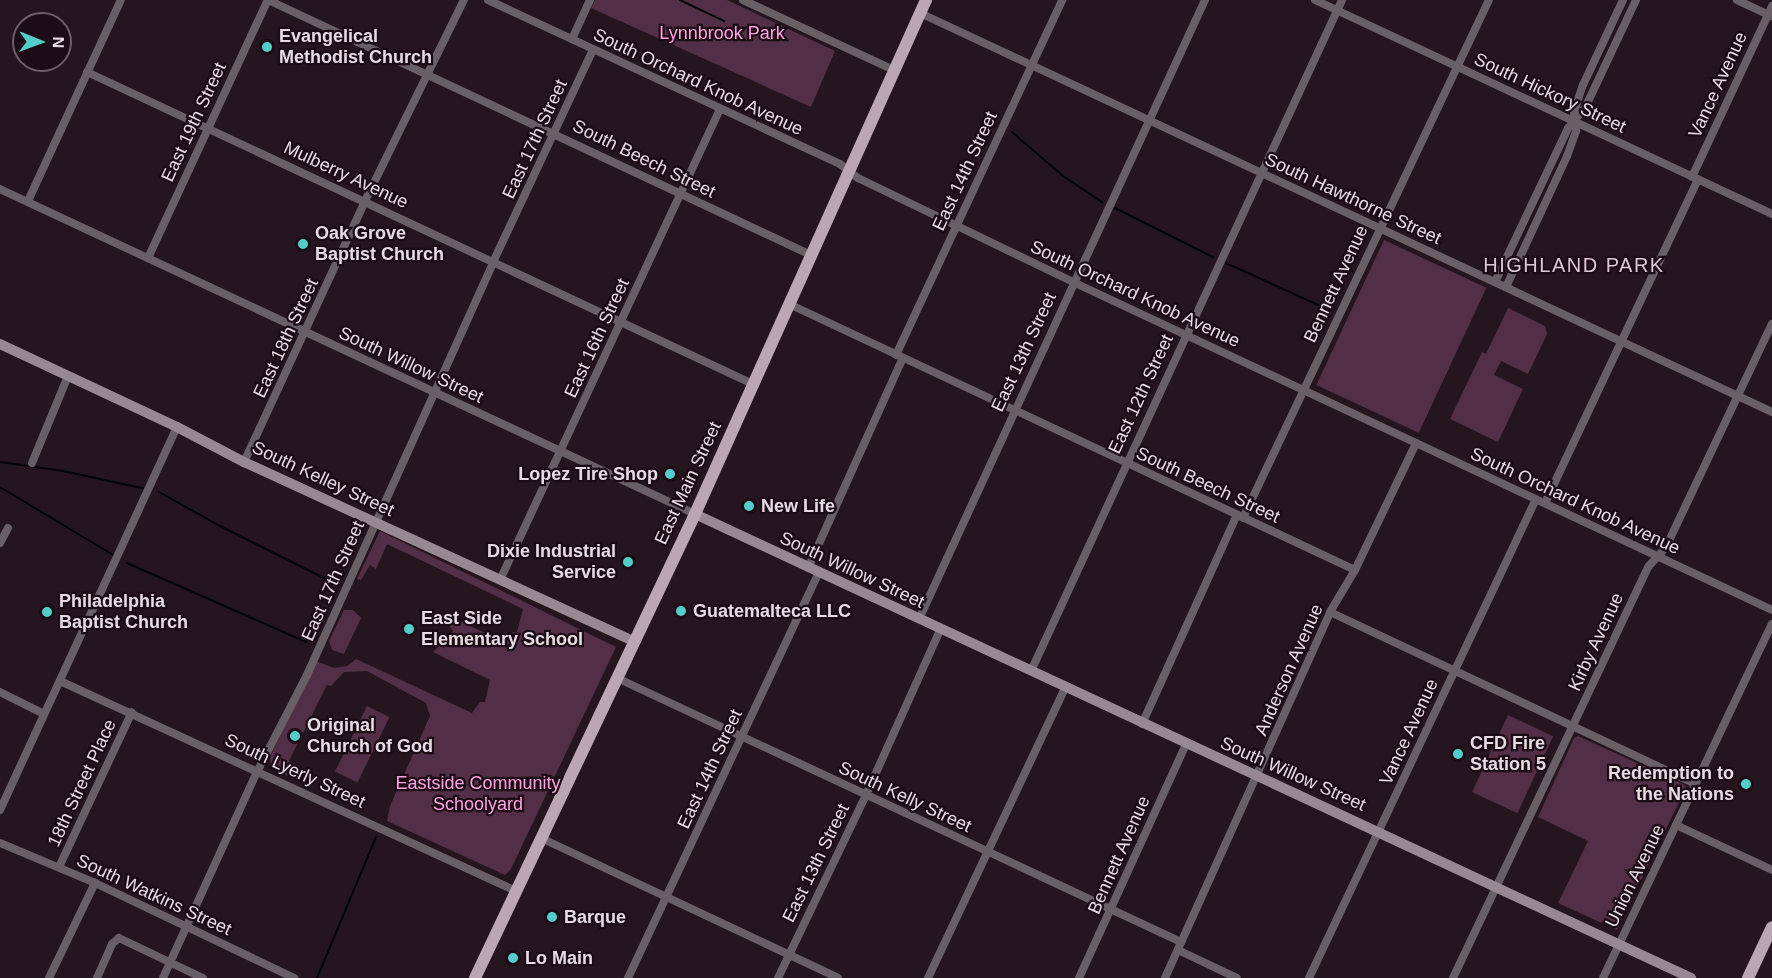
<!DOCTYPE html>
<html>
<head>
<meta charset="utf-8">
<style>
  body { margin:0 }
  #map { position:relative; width:1772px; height:978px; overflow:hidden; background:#25151f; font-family:Arial,sans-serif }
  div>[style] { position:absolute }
  .green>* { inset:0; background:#522f46; transform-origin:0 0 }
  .stream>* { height:2px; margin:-1px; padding:0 1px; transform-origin:1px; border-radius:1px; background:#000505 }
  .street>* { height:8px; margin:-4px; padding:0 4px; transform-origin:4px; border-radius:4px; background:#696066 }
  .secondary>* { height:10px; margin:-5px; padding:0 5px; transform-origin:5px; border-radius:5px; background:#978891 }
  .primary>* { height:12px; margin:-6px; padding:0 6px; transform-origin:6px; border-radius:6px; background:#baa7b3 }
  .dots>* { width:16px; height:16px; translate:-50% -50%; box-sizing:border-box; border:3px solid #1b0c16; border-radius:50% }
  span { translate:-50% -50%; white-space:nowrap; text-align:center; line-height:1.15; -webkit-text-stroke:4.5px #1b0c16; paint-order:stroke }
  .park-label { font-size:18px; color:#fea2e0 }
  .poi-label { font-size:18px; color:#e8dce3; font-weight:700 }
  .left { translate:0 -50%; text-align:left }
  .right { translate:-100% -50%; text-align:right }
  .street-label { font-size:18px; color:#e8dce3 }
  .neighbourhood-label { font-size:20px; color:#ddc7d5; letter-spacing:1.5px }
  .north { position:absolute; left:12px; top:12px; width:60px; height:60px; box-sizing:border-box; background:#1b0c16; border:2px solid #6d5f68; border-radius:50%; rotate:91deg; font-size:16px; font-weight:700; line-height:24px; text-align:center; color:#e8dce3 }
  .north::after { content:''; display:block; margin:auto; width:21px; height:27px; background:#53cdc9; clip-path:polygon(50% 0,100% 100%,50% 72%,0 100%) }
</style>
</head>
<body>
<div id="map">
  <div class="green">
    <div style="clip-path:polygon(595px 0,727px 0,835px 51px,811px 107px,591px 8px)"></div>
    <div style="left:1384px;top:240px;width:113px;height:160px;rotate:25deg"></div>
    <div style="clip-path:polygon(1508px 308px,1545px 326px,1547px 334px,1528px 374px,1501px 361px,1494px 375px,1523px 389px,1498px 442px,1450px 419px,1482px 352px,1486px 354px)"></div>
    <div style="clip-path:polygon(380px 531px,616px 647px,511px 869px,505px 875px,387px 821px,390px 806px,430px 716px,426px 703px,367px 671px,344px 672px,331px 686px,327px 685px,289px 761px,295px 764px,290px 777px,271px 767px,270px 757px,316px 661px,334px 668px,347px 666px,356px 659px,472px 713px,480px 702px,485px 702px,490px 680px,433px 652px,443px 642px,447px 645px,453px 631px,446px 621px,448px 616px,505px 642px,513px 632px,517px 632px,523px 609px,387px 544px,376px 569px,370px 565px,361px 580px,357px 579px)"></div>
    <div style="clip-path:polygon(344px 610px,353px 610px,361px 618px,344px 654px,332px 650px,329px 641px)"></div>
    <div style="left:367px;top:706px;width:25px;height:73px;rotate:26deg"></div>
    <div style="left:1508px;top:715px;width:50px;height:85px;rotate:25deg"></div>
    <div style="clip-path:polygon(1578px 736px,1685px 785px,1686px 788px,1617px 930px,1558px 903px,1588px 841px,1538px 817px,1574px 738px)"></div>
  </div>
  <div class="stream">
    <div style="left:680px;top:0;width:49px;rotate:25.5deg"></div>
    <div style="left:1012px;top:132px;width:67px;rotate:40.8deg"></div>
    <div style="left:1063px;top:176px;width:47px;rotate:33.7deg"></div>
    <div style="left:1115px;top:208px;width:110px;rotate:26.6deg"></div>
    <div style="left:1226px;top:263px;width:113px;rotate:24.5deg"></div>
    <div style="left:0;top:462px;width:64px;rotate:8.1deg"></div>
    <div style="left:63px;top:471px;width:85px;rotate:12.2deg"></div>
    <div style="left:0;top:487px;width:134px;rotate:31deg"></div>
    <div style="left:159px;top:492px;width:70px;rotate:29.1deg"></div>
    <div style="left:220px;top:526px;width:130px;rotate:26.6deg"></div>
    <div style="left:127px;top:563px;width:196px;rotate:23.8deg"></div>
    <div style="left:317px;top:978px;width:153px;rotate:-67.3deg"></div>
  </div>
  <div class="street">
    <div style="left:268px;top:0;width:600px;rotate:25.16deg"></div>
    <div style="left:488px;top:0;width:388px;rotate:25deg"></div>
    <div style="left:840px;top:164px;width:23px;rotate:38deg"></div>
    <div style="left:858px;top:178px;width:239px;rotate:25.8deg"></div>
    <div style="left:1073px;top:282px;width:772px;rotate:25.14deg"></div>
    <div style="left:743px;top:0;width:166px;rotate:24.9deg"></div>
    <div style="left:1315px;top:0;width:505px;rotate:25.09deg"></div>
    <div style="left:1737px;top:0;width:38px;rotate:25deg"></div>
    <div style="left:920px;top:13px;width:941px;rotate:25.09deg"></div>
    <div style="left:572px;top:39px;width:43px;rotate:-65.2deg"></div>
    <div style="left:87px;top:72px;width:735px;rotate:25.1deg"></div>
    <div style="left:1692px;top:177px;width:189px;rotate:-64.9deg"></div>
    <div style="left:0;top:189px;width:767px;rotate:25.06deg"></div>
    <div style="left:28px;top:201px;width:221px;rotate:-65.2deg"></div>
    <div style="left:148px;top:258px;width:285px;rotate:-65.1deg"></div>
    <div style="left:1495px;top:282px;width:170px;rotate:-64.6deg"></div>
    <div style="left:1568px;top:128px;width:26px;rotate:-50deg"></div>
    <div style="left:1585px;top:108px;width:119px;rotate:-64.7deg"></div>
    <div style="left:1506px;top:287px;width:145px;rotate:-65deg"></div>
    <div style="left:1567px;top:156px;width:27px;rotate:-70deg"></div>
    <div style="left:1576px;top:131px;width:19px;rotate:-96deg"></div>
    <div style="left:1574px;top:112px;width:28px;rotate:-72deg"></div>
    <div style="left:1583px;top:85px;width:94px;rotate:-64.8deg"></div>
    <div style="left:789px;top:304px;width:625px;rotate:25.17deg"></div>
    <div style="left:896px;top:355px;width:392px;rotate:-64.9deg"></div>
    <div style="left:244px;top:462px;width:288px;rotate:-65.1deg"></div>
    <div style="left:365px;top:201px;width:224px;rotate:-63.8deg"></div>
    <div style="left:32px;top:463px;width:94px;rotate:-67.5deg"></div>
    <div style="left:1545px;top:503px;width:358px;rotate:-64.7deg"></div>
    <div style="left:1243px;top:518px;width:573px;rotate:-64.6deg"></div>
    <div style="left:0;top:543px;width:17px;rotate:-62deg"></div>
    <div style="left:808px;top:568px;width:230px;rotate:-65.7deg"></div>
    <div style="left:500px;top:580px;width:520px;rotate:-64.96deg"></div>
    <div style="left:1330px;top:612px;width:403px;rotate:25.2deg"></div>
    <div style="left:919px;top:619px;width:682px;rotate:-65.2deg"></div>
    <div style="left:1031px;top:671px;width:740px;rotate:-65.13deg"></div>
    <div style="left:617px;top:678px;width:623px;rotate:25.08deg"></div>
    <div style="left:60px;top:681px;width:502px;rotate:24.73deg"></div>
    <div style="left:0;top:692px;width:49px;rotate:26.6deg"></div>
    <div style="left:1142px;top:724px;width:230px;rotate:-65.6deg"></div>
    <div style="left:0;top:810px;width:422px;rotate:-65.2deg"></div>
    <div style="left:1676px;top:825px;width:106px;rotate:25.1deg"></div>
    <div style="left:541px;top:838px;width:328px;rotate:25.2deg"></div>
    <div style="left:0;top:843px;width:103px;rotate:22.8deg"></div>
    <div style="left:95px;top:883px;width:221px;rotate:25.5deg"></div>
    <div style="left:59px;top:867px;width:171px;rotate:-64.8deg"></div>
    <div style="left:1178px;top:950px;width:65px;rotate:25.4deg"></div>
    <div style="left:49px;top:978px;width:106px;rotate:-64.2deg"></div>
    <div style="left:97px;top:978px;width:37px;rotate:-66deg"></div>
    <div style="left:112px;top:944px;width:9px;rotate:-41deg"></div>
    <div style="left:119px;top:938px;width:93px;rotate:25.5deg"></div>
    <div style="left:163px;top:978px;width:229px;rotate:-65.5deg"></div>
    <div style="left:258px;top:770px;width:107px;rotate:-62.7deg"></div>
    <div style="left:307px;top:675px;width:455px;rotate:-65.7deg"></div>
    <div style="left:494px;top:260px;width:232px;rotate:-64.8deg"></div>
    <div style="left:628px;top:978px;width:448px;rotate:-64.8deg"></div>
    <div style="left:778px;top:978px;width:203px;rotate:-64.3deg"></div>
    <div style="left:866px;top:795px;width:181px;rotate:-65.8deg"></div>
    <div style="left:928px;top:978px;width:321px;rotate:-64.7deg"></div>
    <div style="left:1079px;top:978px;width:257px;rotate:-65.4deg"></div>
    <div style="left:1165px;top:978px;width:401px;rotate:-65.7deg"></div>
    <div style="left:1330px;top:612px;width:49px;rotate:-59.2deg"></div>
    <div style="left:1355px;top:570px;width:141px;rotate:-64.3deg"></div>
    <div style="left:1309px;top:978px;width:530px;rotate:-64.64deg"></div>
    <div style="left:1453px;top:978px;width:456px;rotate:-64.6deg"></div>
    <div style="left:1649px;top:566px;width:25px;rotate:-48deg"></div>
    <div style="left:1666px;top:547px;width:247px;rotate:-64.6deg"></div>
    <div style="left:1603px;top:978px;width:392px;rotate:-64.5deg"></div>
  </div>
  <div class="secondary">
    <div style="left:0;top:344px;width:195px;rotate:25.1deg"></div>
    <div style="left:177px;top:427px;width:76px;rotate:27.6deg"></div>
    <div style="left:244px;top:462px;width:429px;rotate:24.7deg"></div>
    <div style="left:695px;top:514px;width:1099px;rotate:24.98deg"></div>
  </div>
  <div class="primary">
    <div style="left:475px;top:978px;width:514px;rotate:-64.63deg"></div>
    <div style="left:695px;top:514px;width:564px;rotate:-65.8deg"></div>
    <div style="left:1748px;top:978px;width:56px;rotate:-64.8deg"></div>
  </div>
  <div class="dots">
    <div style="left:267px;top:47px;background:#53cdc9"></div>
    <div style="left:303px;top:244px;background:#53cdc9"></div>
    <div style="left:670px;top:474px;background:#53cdc9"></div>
    <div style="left:749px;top:506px;background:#53cdc9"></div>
    <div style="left:628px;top:562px;background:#53cdc9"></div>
    <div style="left:681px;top:611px;background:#53cdc9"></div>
    <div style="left:47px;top:612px;background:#53cdc9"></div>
    <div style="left:409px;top:629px;background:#53cdc9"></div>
    <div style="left:295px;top:736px;background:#53cdc9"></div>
    <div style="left:1458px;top:754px;background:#53cdc9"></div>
    <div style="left:1746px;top:784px;background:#53cdc9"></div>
    <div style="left:552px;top:917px;background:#53cdc9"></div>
    <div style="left:513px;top:958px;background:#53cdc9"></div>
  </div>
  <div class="park-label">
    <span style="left:722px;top:33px">Lynnbrook Park</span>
    <span style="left:478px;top:794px">Eastside Community<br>Schoolyard</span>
  </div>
  <div class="poi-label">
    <span class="left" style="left:279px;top:47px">Evangelical<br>Methodist Church</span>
    <span class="left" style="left:315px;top:244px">Oak Grove<br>Baptist Church</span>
    <span class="right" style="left:658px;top:474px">Lopez Tire Shop</span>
    <span class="left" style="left:761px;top:506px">New Life</span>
    <span class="right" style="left:616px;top:562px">Dixie Industrial<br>Service</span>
    <span class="left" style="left:59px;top:612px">Philadelphia<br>Baptist Church</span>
    <span class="left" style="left:693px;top:611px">Guatemalteca LLC</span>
    <span class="left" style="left:421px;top:629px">East Side<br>Elementary School</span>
    <span class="left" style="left:307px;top:736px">Original<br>Church of God</span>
    <span class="left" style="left:1470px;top:754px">CFD Fire<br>Station 5</span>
    <span class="right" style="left:1734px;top:784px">Redemption to<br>the Nations</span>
    <span class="left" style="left:564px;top:917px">Barque</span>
    <span class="left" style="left:525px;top:958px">Lo Main</span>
  </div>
  <div class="street-label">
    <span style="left:698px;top:82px;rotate:25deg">South Orchard Knob Avenue</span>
    <span style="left:1718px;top:85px;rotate:-65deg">Vance Avenue</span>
    <span style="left:1550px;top:93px;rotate:25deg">South Hickory Street</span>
    <span style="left:194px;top:122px;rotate:-65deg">East 19th Street</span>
    <span style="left:535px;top:139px;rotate:-65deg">East 17th Street</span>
    <span style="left:644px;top:159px;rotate:26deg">South Beech Street</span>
    <span style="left:965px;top:171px;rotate:-65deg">East 14th Street</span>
    <span style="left:346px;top:175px;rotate:25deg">Mulberry Avenue</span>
    <span style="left:1353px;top:199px;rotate:25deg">South Hawthorne Street</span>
    <span style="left:1336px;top:284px;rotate:-65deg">Bennett Avenue</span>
    <span style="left:1135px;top:294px;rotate:25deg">South Orchard Knob Avenue</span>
    <span style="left:286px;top:338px;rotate:-65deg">East 18th Street</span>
    <span style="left:597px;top:338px;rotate:-65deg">East 16th Street</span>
    <span style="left:1024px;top:352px;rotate:-65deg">East 13th Street</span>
    <span style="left:411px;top:365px;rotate:25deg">South Willow Street</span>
    <span style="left:1141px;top:394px;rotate:-65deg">East 12th Street</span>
    <span style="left:323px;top:479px;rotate:25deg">South Kelley Street</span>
    <span style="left:688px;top:483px;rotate:-65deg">East Main Street</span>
    <span style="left:1208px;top:485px;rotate:25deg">South Beech Street</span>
    <span style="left:1575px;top:501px;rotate:25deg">South Orchard Knob Avenue</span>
    <span style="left:852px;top:570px;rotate:25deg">South Willow Street</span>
    <span style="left:333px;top:581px;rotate:-66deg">East 17th Street</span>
    <span style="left:1596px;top:642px;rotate:-65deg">Kirby Avenue</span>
    <span style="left:1289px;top:670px;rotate:-66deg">Anderson Avenue</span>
    <span style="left:1409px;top:732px;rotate:-65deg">Vance Avenue</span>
    <span style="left:710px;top:769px;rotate:-65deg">East 14th Street</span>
    <span style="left:295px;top:771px;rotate:25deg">South Lyerly Street</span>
    <span style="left:1293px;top:774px;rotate:24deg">South Willow Street</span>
    <span style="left:82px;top:783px;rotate:-65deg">18th Street Place</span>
    <span style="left:905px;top:797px;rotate:25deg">South Kelly Street</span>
    <span style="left:1119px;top:855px;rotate:-66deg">Bennett Avenue</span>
    <span style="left:816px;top:863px;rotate:-64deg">East 13th Street</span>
    <span style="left:1635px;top:876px;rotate:-64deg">Union Avenue</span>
    <span style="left:154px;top:895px;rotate:25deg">South Watkins Street</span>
  </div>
  <div class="neighbourhood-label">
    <span style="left:1574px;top:265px">HIGHLAND PARK</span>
  </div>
  <div class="north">N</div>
</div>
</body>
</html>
